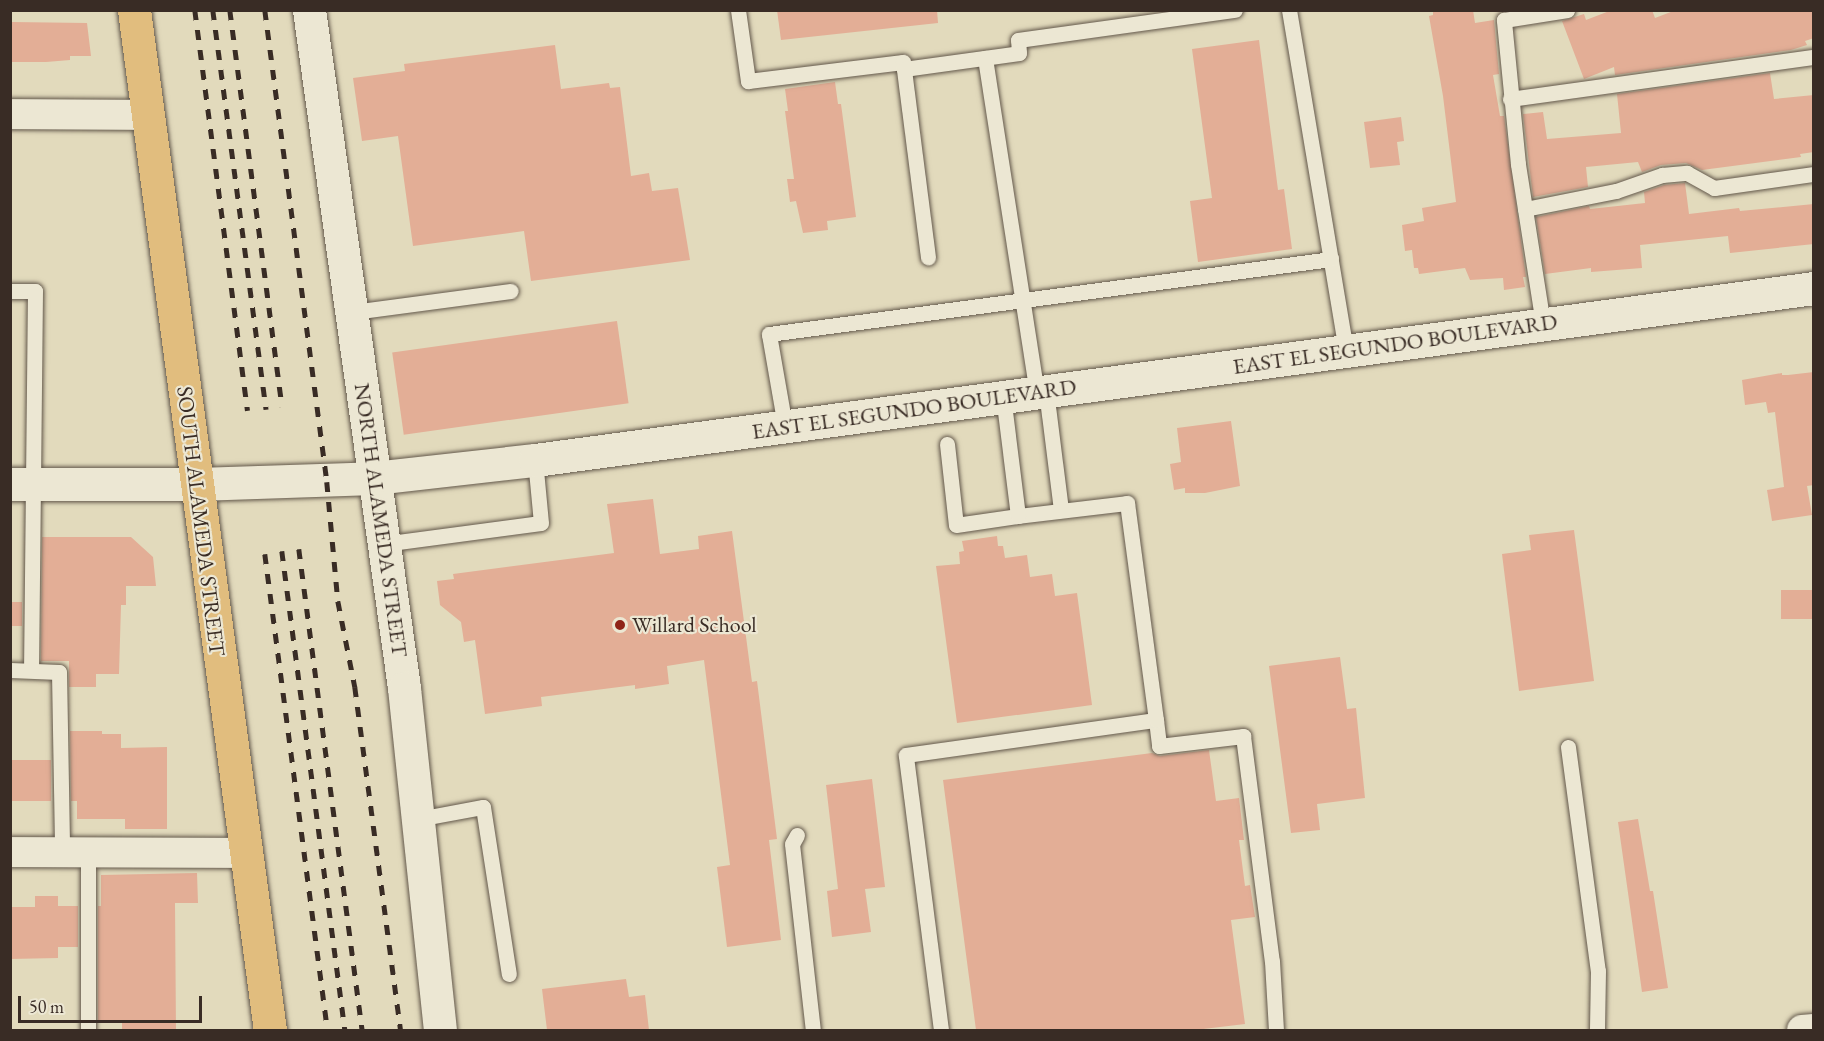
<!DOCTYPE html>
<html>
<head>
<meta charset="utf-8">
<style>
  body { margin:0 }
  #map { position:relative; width:1824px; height:1041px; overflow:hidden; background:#e2dabc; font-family:"EB Garamond",serif }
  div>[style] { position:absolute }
  .building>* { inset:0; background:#e3ae96; transform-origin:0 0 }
  .roads { filter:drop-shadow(0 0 2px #63584b) drop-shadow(0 0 2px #63584b) }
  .lane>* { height:15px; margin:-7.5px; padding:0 7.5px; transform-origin:7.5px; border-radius:7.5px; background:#ece7d3 }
  .street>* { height:30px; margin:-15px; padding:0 15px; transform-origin:15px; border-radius:15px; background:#ece7d3 }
  .secondary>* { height:33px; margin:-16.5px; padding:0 16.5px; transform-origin:16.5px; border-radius:16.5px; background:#ece7d3 }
  .primary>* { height:33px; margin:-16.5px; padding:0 16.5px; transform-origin:16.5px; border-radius:16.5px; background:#e1bd7e }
  .rail>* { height:4.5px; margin-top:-2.25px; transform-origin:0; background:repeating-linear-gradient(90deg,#392c25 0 10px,transparent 0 20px) }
  .dots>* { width:16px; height:16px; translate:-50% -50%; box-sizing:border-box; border:3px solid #ece7d3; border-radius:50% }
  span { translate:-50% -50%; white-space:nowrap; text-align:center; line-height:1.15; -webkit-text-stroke:4.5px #ece7d3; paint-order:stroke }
  .street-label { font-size:22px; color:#392c25 }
  .poi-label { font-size:22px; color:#392c25 }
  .left { translate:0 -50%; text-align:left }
  .frame { position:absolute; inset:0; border:12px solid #392c25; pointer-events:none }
  .scale { position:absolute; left:18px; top:996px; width:184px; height:27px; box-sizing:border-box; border:3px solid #392c25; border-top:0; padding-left:8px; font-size:18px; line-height:21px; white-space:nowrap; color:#392c25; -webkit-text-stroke:4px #ece7d3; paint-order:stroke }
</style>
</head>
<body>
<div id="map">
  <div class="building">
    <div style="clip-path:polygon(777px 10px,937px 10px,938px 23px,781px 40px)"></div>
    <div style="clip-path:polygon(1433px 10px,1473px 10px,1475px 23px,1494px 20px,1499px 74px,1493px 75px,1500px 116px,1504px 116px,1526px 277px,1523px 277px,1525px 287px,1504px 290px,1503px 278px,1470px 280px,1465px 268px,1419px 274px,1418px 268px,1414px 268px,1412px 250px,1405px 251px,1402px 225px,1424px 221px,1422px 208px,1456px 202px,1443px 96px,1429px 16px,1433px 15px)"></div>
    <div style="clip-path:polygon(1612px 10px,1652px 10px,1655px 18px,1676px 10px,1814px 10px,1814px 38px,1805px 41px,1807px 45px,1791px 50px,1615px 75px,1614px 67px,1584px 79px,1562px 21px,1584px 14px,1586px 20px)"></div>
    <div style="clip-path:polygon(12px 22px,87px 23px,91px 56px,70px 56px,70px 60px,46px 62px,12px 62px)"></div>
    <div style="clip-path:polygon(1259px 40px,1278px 190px,1284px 189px,1292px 249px,1198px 262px,1190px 201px,1212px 198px,1192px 49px)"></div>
    <div style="clip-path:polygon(555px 45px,561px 89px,609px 83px,610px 88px,620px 87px,631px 176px,649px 173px,652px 191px,678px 188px,690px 260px,531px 281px,524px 231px,413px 246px,398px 136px,362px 141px,353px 78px,405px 71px,404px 64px)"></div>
    <div style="clip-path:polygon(1770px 73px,1774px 99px,1814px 95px,1814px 152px,1800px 154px,1801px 157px,1702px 170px,1686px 163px,1661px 165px,1642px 172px,1638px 162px,1586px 167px,1588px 187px,1533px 197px,1523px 114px,1543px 112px,1547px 139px,1621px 133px,1617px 94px)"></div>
    <div style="clip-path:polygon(835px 82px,838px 104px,841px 104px,856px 217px,827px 221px,828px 230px,803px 233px,796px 201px,790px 202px,787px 179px,794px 179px,785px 111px,788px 111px,785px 89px)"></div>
    <div style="clip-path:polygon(1401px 117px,1404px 141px,1397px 142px,1400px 165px,1370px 168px,1364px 122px)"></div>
    <div style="clip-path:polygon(1685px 183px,1689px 214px,1739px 208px,1740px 211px,1814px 204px,1814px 244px,1730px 253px,1728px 236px,1640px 245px,1642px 268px,1591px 272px,1591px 268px,1545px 274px,1536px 217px,1589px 206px,1590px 209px,1645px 203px,1644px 192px,1664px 185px)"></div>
    <div style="left:617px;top:321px;width:83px;height:227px;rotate:82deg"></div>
    <div style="clip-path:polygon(1814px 372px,1814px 485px,1807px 486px,1812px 515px,1772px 521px,1767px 490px,1784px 487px,1775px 412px,1768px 413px,1766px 402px,1745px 405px,1742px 380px,1782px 373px,1782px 375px,1788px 375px)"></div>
    <div style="clip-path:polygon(1231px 421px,1240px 486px,1205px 493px,1185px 493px,1185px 488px,1174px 490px,1170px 464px,1181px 462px,1177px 428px)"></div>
    <div style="clip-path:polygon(653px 499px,660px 554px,699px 549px,698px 536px,732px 531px,752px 682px,757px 681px,777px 839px,769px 840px,781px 940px,727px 947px,717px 867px,730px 865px,704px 660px,667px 666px,669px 684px,635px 689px,635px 685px,541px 697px,542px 706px,485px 714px,475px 640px,464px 642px,461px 622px,440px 605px,437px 581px,454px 579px,453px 574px,614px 553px,607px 504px)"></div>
    <div style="clip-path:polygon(1574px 530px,1594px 681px,1519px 691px,1502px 554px,1531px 550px,1529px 535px)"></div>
    <div style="clip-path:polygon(997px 536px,998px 546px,1003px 546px,1005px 558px,1027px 555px,1030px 577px,1052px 574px,1055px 596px,1077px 593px,1092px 705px,957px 723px,936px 566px,960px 564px,959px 552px,964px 551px,962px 541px)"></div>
    <div style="clip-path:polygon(42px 537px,131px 537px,153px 557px,156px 586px,126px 586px,126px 605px,121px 605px,119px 674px,96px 674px,96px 687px,69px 687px,69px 661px,41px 661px)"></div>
    <div style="left:1814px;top:590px;width:29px;height:33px;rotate:90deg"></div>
    <div style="left:10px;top:602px;width:12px;height:24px"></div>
    <div style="clip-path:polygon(1340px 657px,1347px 709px,1356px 708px,1365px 798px,1317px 804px,1320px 830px,1291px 833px,1269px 666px)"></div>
    <div style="clip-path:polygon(70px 731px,102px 731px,102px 734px,121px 734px,121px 748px,167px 747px,167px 829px,125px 829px,125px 819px,77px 819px,77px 801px,71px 801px)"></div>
    <div style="clip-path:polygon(1209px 750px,1216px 801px,1239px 798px,1244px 840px,1239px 840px,1245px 886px,1250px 885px,1255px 917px,1231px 920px,1245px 1024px,1195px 1030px,976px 1030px,943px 780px,1152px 753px,1160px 756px)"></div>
    <div style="left:51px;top:760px;width:41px;height:41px;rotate:90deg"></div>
    <div style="clip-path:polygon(872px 779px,885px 887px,865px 889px,871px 932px,832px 937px,827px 891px,838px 889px,826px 785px)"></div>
    <div style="clip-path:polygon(1638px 819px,1650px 891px,1653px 891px,1668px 988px,1642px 992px,1618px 822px)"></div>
    <div style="clip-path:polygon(197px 873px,198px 903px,175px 903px,176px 1030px,122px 1030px,122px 1020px,98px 1021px,98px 906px,101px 906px,101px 875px)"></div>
    <div style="clip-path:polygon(35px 896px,58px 896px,58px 906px,78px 906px,78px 947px,58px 947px,58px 958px,10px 959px,10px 907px,35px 907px)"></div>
    <div style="clip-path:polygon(626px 979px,629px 997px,645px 995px,649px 1030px,547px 1030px,542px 989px)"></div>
  </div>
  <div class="roads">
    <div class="lane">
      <div style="left:738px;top:10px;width:72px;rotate:82deg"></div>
      <div style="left:748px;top:81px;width:156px;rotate:-7deg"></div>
      <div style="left:903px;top:62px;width:197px;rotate:82.7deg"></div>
      <div style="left:1289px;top:10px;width:346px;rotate:80.5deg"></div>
      <div style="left:985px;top:58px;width:338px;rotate:81.2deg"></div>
      <div style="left:904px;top:69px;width:116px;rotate:-7.9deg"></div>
      <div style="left:1019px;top:53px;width:13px;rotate:-94deg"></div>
      <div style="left:1018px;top:40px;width:219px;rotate:-7.9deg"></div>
      <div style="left:1510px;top:99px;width:307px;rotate:-7.9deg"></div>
      <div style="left:1525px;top:209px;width:93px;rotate:-11.2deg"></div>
      <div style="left:1616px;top:191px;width:49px;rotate:-19.2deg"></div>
      <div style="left:1662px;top:175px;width:25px;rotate:-5deg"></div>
      <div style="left:1687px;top:173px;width:31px;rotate:29deg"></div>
      <div style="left:1714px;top:188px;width:101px;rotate:-8deg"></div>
      <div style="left:10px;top:291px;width:25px"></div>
      <div style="left:35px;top:291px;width:379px;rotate:90.6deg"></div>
      <div style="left:353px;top:312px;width:159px;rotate:-7.6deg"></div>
      <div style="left:1543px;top:324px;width:162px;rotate:-98.9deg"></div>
      <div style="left:1518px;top:164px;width:145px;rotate:-95.6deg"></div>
      <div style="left:1504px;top:20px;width:64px;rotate:-9deg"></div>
      <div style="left:1046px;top:391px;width:120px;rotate:82.8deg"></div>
      <div style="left:785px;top:426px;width:93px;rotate:-99.9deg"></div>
      <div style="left:769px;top:334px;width:567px;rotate:-7.6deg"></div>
      <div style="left:947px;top:444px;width:81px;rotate:83.7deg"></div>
      <div style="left:956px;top:525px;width:63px;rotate:-8.3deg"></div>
      <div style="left:383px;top:544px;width:159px;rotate:-7.6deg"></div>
      <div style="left:541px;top:523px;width:63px;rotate:-95.4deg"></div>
      <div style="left:10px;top:670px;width:49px;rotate:2.3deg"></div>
      <div style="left:59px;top:672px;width:180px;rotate:89deg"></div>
      <div style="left:1156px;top:720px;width:26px;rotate:83deg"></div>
      <div style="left:1159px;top:746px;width:85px;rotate:-6.8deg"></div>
      <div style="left:1243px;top:736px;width:227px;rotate:82.7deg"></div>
      <div style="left:1272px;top:961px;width:69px;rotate:86.7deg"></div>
      <div style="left:1568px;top:747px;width:226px;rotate:82.4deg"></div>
      <div style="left:1598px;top:971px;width:59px;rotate:91deg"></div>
      <div style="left:418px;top:819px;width:66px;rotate:-10.5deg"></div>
      <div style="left:483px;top:807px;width:169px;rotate:81.2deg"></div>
      <div style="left:797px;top:835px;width:10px;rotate:119deg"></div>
      <div style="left:792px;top:844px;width:187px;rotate:83.6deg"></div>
      <div style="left:88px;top:852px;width:178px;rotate:90deg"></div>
      <div style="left:941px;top:1030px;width:277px;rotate:-97.3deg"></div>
      <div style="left:906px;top:755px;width:252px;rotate:-8deg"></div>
      <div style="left:1156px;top:720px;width:219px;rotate:-97.6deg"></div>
      <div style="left:1127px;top:503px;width:110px;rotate:173.2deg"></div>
      <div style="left:1018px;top:516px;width:121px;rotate:-97.1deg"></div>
    </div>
    <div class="street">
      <div style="left:10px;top:114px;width:136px;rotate:0.4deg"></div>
      <div style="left:10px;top:852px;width:236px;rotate:0.2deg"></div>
      <div style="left:1802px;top:1030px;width:12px;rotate:-5deg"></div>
    </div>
    <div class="secondary">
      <div style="left:309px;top:10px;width:685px;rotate:82.02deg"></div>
      <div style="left:404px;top:688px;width:344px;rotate:84deg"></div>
      <div style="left:10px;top:484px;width:187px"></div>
      <div style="left:197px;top:484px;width:177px;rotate:-1.9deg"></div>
      <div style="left:374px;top:478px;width:162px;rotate:-6.4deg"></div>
      <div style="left:535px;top:460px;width:1291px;rotate:-7.66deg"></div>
    </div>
    <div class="primary">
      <div style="left:134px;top:10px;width:1029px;rotate:82.41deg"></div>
    </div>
  </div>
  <div class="rail">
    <div style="left:195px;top:10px;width:404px;rotate:82.5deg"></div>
    <div style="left:213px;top:10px;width:403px;rotate:82.4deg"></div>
    <div style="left:230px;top:10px;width:400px;rotate:82.5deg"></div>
    <div style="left:265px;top:10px;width:476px;rotate:82.5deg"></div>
    <div style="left:327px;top:482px;width:120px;rotate:84.7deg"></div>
    <div style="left:338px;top:601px;width:88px;rotate:78.8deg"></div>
    <div style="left:355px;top:687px;width:346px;rotate:82.4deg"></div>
    <div style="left:299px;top:549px;width:485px;rotate:82.5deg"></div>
    <div style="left:282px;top:551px;width:483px;rotate:82.5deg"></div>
    <div style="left:265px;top:554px;width:480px;rotate:82.5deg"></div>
  </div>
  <div class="dots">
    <div style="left:620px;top:625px;background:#8f2418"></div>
  </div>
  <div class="street-label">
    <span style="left:1395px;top:344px;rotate:-8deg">EAST EL SEGUNDO BOULEVARD</span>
    <span style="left:914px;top:409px;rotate:-8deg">EAST EL SEGUNDO BOULEVARD</span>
    <span style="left:381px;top:520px;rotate:82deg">NORTH ALAMEDA STREET</span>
    <span style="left:201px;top:521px;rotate:83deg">SOUTH ALAMEDA STREET</span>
  </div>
  <div class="poi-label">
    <span class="left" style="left:632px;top:625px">Willard School</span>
  </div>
  <div class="frame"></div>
  <div class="scale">50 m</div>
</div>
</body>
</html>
